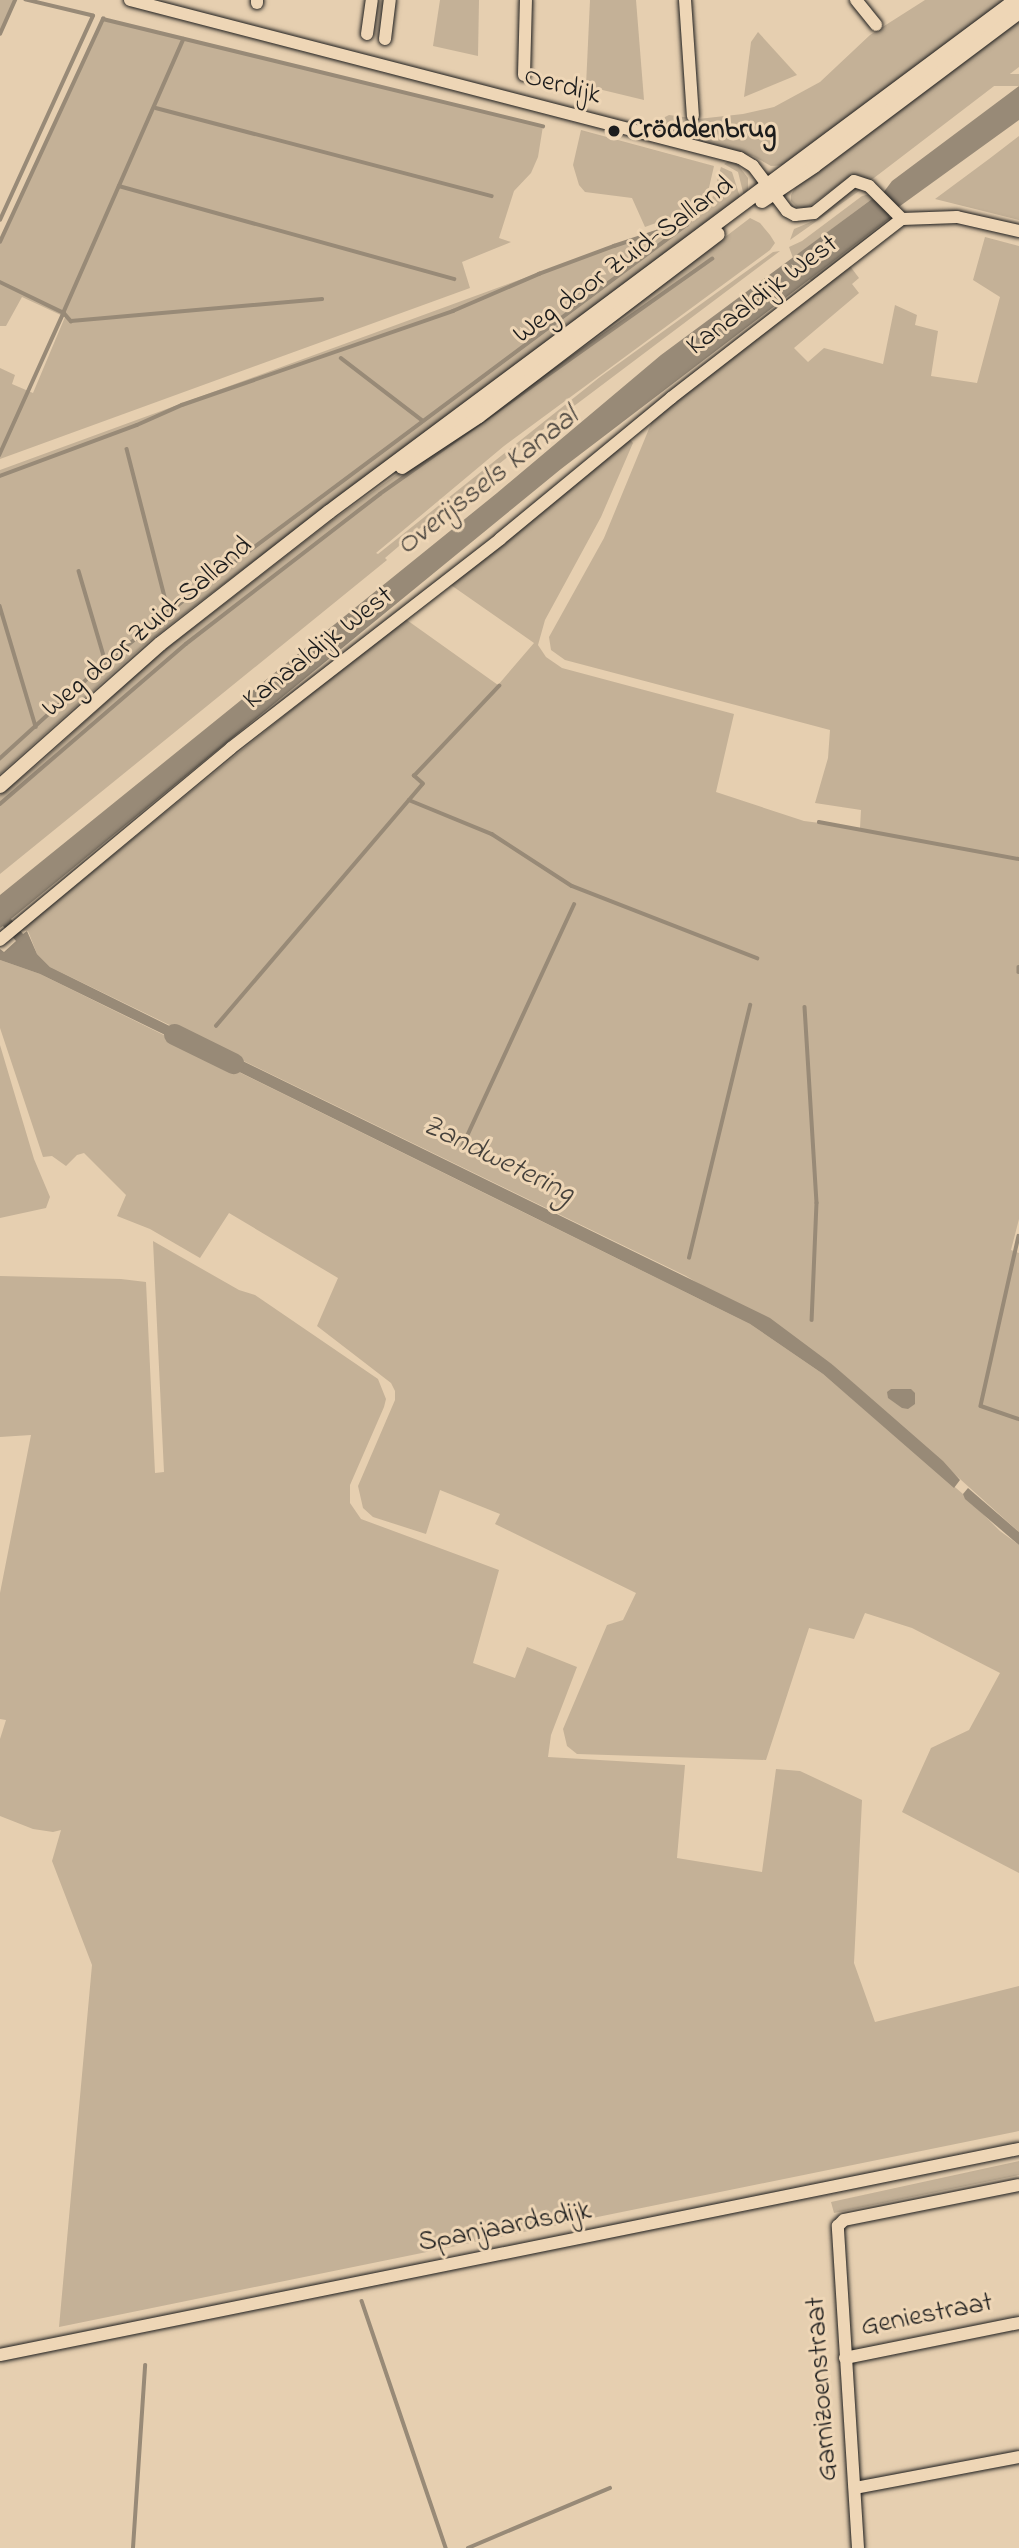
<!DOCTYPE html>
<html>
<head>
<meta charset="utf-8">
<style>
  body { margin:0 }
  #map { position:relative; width:1019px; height:2548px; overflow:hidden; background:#e6cfb0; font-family:"Indie Flower",sans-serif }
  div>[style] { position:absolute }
  .green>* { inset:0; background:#c4b197; transform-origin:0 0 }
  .water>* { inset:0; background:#988a77 }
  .stream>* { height:3.5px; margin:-1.75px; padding:0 1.75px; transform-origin:1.75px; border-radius:1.75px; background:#988a77 }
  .river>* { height:21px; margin:-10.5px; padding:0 10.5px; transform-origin:10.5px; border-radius:10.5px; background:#988a77 }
  .roads { filter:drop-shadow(0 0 2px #1c1c1c) drop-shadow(0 0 2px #1c1c1c) }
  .minor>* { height:12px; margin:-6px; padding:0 6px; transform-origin:6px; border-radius:6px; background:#eed6b6 }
  .major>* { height:14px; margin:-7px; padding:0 7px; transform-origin:7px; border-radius:7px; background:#eed6b6 }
  .dots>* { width:19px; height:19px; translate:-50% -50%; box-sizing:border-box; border:4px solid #eed6b6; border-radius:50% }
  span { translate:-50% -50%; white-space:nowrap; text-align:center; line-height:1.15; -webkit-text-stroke:6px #eed6b6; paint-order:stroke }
  .street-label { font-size:28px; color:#1c1c1c }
  .poi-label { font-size:28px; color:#1c1c1c; font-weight:700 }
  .left { translate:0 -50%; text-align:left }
  .water-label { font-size:30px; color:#47423c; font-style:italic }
</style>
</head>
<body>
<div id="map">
  <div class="green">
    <div style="clip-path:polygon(0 0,15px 0,0 34px)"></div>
    <div style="clip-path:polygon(440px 0,479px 0,478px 56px,433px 46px)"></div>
    <div style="clip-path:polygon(590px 0,636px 0,644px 100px,586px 86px)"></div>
    <div style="clip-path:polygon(925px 0,1009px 0,787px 165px,771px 166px,753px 156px,661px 133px,665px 117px,669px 115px,698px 119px,743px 114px,774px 107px,820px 82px,870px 35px)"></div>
    <div style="clip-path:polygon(1019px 17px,1019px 67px,870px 181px,858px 175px,849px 177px,807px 208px,797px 207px,791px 201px,791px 195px,796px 186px)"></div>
    <div style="clip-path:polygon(103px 19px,543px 126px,538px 157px,531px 173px,514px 191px,499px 238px,511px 242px,462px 262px,470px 288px,0 459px,0 368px,15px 375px,12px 384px,33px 393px,65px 317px,22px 297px,6px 326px,0 326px,0 242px)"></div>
    <div style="clip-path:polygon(758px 32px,797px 75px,744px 97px,751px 42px)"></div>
    <div style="left:1019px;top:74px;width:12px;height:182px;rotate:90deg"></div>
    <div style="clip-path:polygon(581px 130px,714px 166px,705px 205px,645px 227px,632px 198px,585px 192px,579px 185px,573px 165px)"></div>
    <div style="clip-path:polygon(1019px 136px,1019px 220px,935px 199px,989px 159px)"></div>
    <div style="clip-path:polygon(729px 161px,738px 165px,748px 178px,748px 190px,744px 196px,738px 172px,724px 164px)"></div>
    <div style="clip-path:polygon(721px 167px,732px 172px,741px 200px,587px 311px,189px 610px,142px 647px,0 774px,0 470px,705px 212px,710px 206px)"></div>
    <div style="clip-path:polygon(855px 188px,862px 189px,790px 240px,794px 229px,813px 221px)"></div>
    <div style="clip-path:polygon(870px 194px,877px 199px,872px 199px,793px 258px,789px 247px,802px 241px,862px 196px)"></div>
    <div style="clip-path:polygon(891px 216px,892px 223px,813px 282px,809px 279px)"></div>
    <div style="clip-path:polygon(750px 218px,760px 223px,770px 235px,775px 243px,770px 250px,504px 446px,376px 553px,378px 554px,600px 377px,773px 252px,780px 251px,521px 446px,419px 529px,385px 558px,387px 560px,0 874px,0 795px,42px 761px,154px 658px,330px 522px,661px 286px)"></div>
    <div style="clip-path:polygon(985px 237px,1019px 246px,1019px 1219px,1011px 1250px,1019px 1253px,1019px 1532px,833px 1365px,686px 1276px,50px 967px,37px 954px,28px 931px,21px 930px,404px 618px,498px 685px,534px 643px,448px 583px,629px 438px,633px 443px,601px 517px,545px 620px,538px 645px,546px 657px,562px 668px,734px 714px,716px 792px,804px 821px,860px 828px,861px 810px,815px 803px,828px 758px,830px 730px,565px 660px,551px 650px,549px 637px,604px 538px,653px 419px,850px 266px,859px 278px,852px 284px,859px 293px,794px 348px,808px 362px,824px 348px,883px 364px,895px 305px,917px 315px,915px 325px,938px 331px,931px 376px,977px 383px,1000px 297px,973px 280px)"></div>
    <div style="clip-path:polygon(0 960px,40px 974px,750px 1324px,823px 1374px,963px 1494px,1000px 1531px,1019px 1545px,1019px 1873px,902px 1812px,931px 1748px,969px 1730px,1000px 1673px,912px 1628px,865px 1613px,854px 1639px,809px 1628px,766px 1760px,577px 1754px,567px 1746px,563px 1729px,607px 1625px,623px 1620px,636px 1593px,495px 1524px,500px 1514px,440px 1490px,426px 1534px,373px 1517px,363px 1508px,358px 1486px,395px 1400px,395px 1391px,391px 1383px,317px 1326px,338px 1278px,229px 1213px,200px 1258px,150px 1229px,117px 1216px,126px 1195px,84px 1153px,77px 1155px,66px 1166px,52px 1156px,43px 1157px,0 1028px)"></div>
    <div style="clip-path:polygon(0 1045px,34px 1159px,50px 1197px,46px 1208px,0 1218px)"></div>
    <div style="clip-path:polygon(153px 1241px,239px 1290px,255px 1295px,378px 1379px,386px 1399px,384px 1407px,350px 1485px,350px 1503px,361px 1519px,499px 1570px,473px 1663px,515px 1678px,527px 1647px,577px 1667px,551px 1735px,548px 1757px,685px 1765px,677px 1858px,762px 1872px,776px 1769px,800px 1771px,862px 1800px,854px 1963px,875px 2022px,1019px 1986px,1019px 2131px,59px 2327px,92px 1965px,52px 1861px,61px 1830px,53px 1832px,33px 1829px,0 1816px,0 1739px,6px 1720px,0 1719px,0 1593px,31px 1435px,0 1437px,0 1276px,121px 1279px,146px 1282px,155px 1473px,164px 1472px)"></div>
    <div style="clip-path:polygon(1019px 2161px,1019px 2175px,834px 2213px,831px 2202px)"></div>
  </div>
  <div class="water">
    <div style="clip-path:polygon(1019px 86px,1019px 120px,889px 214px,890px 218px,561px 469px,11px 919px,23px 934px,27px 931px,37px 954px,50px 967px,200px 1041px,196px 1050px,40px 974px,0 960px,0 949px,4px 952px,16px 941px,3px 926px,0 928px,0 895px,497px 493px,661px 355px,872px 199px,877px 201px,892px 181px)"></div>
    <div style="clip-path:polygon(210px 1045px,770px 1318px,833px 1365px,943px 1461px,960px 1480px,954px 1488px,823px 1374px,750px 1324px,205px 1055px)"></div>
    <div style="clip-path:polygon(891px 1389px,911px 1389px,915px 1393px,915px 1404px,908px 1409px,902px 1408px,888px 1398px,887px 1392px)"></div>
    <div style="clip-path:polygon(968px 1488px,1019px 1532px,1019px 1545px,965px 1499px,963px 1494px)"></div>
  </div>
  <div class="stream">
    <div style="left:0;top:34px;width:37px;rotate:-66deg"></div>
    <div style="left:184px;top:39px;width:299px;rotate:113.7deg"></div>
    <div style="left:64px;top:313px;width:11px;rotate:49deg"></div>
    <div style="left:71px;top:321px;width:252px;rotate:-5deg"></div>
    <div style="left:156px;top:108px;width:347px;rotate:14.7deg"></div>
    <div style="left:119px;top:186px;width:348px;rotate:15.5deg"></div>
    <div style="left:0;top:220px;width:224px;rotate:-65.5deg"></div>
    <div style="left:93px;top:16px;width:69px;rotate:-166.6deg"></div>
    <div style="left:0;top:242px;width:246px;rotate:-65.2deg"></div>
    <div style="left:103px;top:19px;width:453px;rotate:13.7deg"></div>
    <div style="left:0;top:282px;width:71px;rotate:25.8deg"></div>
    <div style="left:64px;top:313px;width:156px;rotate:114.3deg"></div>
    <div style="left:341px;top:358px;width:103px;rotate:37.5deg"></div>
    <div style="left:127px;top:449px;width:169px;rotate:75.6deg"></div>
    <div style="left:0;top:476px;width:146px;rotate:-20.4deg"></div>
    <div style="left:137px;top:425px;width:49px;rotate:-24deg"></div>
    <div style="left:182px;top:405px;width:287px;rotate:-19.1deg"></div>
    <div style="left:453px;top:311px;width:94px;rotate:-23.3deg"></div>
    <div style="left:539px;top:274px;width:80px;rotate:-20.5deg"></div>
    <div style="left:614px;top:246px;width:71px;rotate:-18.2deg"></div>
    <div style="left:681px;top:224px;width:6px;rotate:9deg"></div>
    <div style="left:687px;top:225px;width:604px;rotate:143.28deg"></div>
    <div style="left:203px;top:586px;width:132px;rotate:141.5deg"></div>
    <div style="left:100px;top:668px;width:135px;rotate:137.7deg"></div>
    <div style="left:79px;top:571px;width:96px;rotate:73.6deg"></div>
    <div style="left:0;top:606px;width:126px;rotate:73.4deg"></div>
    <div style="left:409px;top:800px;width:90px;rotate:22.3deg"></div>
    <div style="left:492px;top:834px;width:95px;rotate:33deg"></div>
    <div style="left:572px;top:886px;width:199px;rotate:21.3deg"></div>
    <div style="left:0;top:804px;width:245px;rotate:-40.7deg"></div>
    <div style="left:186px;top:644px;width:245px;rotate:-37.7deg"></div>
    <div style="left:380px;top:494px;width:407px;rotate:-35.3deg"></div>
    <div style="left:819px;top:822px;width:203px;rotate:10.5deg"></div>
    <div style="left:1019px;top:967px;width:5px;rotate:90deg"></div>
    <div style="left:805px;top:1007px;width:196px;rotate:86.5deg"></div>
    <div style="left:817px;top:1203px;width:117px;rotate:92.4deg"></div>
    <div style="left:216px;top:1026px;width:318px;rotate:-49.5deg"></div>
    <div style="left:423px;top:784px;width:12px;rotate:-138deg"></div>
    <div style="left:414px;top:776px;width:124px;rotate:-46.6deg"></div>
    <div style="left:462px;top:1147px;width:267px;rotate:-65.2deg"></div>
    <div style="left:1019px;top:1236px;width:174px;rotate:102.6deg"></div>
    <div style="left:981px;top:1406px;width:40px;rotate:18.9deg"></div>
    <div style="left:689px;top:1258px;width:260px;rotate:-76.4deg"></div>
    <div style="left:362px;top:2301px;width:261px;rotate:71.2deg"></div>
    <div style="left:133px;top:2548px;width:183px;rotate:-86.2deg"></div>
    <div style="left:468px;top:2548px;width:154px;rotate:-22.9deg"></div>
  </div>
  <div class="river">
    <div style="left:174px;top:1034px;width:66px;rotate:26.2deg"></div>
  </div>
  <div class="roads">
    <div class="minor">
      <div style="left:130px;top:0;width:630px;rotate:14.52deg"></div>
      <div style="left:740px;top:158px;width:15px;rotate:32deg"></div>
      <div style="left:753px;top:166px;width:56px;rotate:52.9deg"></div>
      <div style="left:787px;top:211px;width:9px;rotate:27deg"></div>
      <div style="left:795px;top:215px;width:19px;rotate:-6deg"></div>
      <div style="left:814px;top:213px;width:51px;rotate:-38.7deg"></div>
      <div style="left:854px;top:181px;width:16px;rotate:18deg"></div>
      <div style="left:869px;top:186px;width:47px;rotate:45deg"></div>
      <div style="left:902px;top:219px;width:55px;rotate:-2.1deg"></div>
      <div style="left:957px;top:217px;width:64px;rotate:12.7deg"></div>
      <div style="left:685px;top:0;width:116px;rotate:86.1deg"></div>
      <div style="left:856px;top:0;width:32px;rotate:51deg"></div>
      <div style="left:257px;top:3px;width:3px;rotate:-90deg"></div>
      <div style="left:367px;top:34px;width:34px;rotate:-82deg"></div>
      <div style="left:385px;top:39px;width:39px;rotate:-83deg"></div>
      <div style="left:524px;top:75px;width:75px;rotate:-88.5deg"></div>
      <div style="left:0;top:940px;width:300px;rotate:-39.7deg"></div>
      <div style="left:231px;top:748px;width:341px;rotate:-37.8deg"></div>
      <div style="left:500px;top:539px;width:222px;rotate:-39.5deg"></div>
      <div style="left:671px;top:398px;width:292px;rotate:-37.8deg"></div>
      <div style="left:0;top:2355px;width:1040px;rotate:-11.43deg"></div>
      <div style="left:845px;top:2358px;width:177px;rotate:-11.4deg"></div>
      <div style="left:855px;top:2488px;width:167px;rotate:-10.7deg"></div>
      <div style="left:858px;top:2548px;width:323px;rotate:-93.6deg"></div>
      <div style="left:838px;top:2226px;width:8px;rotate:-45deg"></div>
      <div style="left:844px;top:2220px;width:178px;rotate:-11.3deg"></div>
    </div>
    <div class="major">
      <div style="left:762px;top:201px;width:63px;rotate:-33.9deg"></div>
      <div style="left:814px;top:166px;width:256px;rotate:-36.9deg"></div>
      <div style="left:402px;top:467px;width:92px;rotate:-33.5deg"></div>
      <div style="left:479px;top:416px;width:300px;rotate:-37.3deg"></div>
      <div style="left:0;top:786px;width:214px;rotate:-41.6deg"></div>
      <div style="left:160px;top:644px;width:214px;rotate:-38deg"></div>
      <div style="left:329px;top:512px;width:857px;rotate:-36.7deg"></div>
    </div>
  </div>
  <div class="dots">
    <div style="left:614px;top:131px;background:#1c1c1c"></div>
  </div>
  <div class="street-label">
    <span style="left:562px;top:87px;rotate:15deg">Oerdijk</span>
    <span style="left:624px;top:261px;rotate:-36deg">Weg door Zuid-Salland</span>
    <span style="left:763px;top:296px;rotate:-37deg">Kanaaldijk West</span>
    <span style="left:148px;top:628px;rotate:-40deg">Weg door Zuid-Salland</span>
    <span style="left:319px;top:649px;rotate:-38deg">Kanaaldijk West</span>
    <span style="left:505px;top:2228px;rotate:-11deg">Spanjaardsdijk</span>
    <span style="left:927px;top:2316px;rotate:-11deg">Geniestraat</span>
    <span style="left:823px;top:2389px;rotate:-94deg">Garnizoenstraat</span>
  </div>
  <div class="poi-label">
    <span class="left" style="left:628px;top:131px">Cröddenbrug</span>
  </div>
  <div class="water-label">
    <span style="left:488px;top:482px;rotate:-38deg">Overijssels Kanaal</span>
    <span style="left:498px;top:1160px;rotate:26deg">Zandwetering</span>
  </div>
</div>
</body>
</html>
